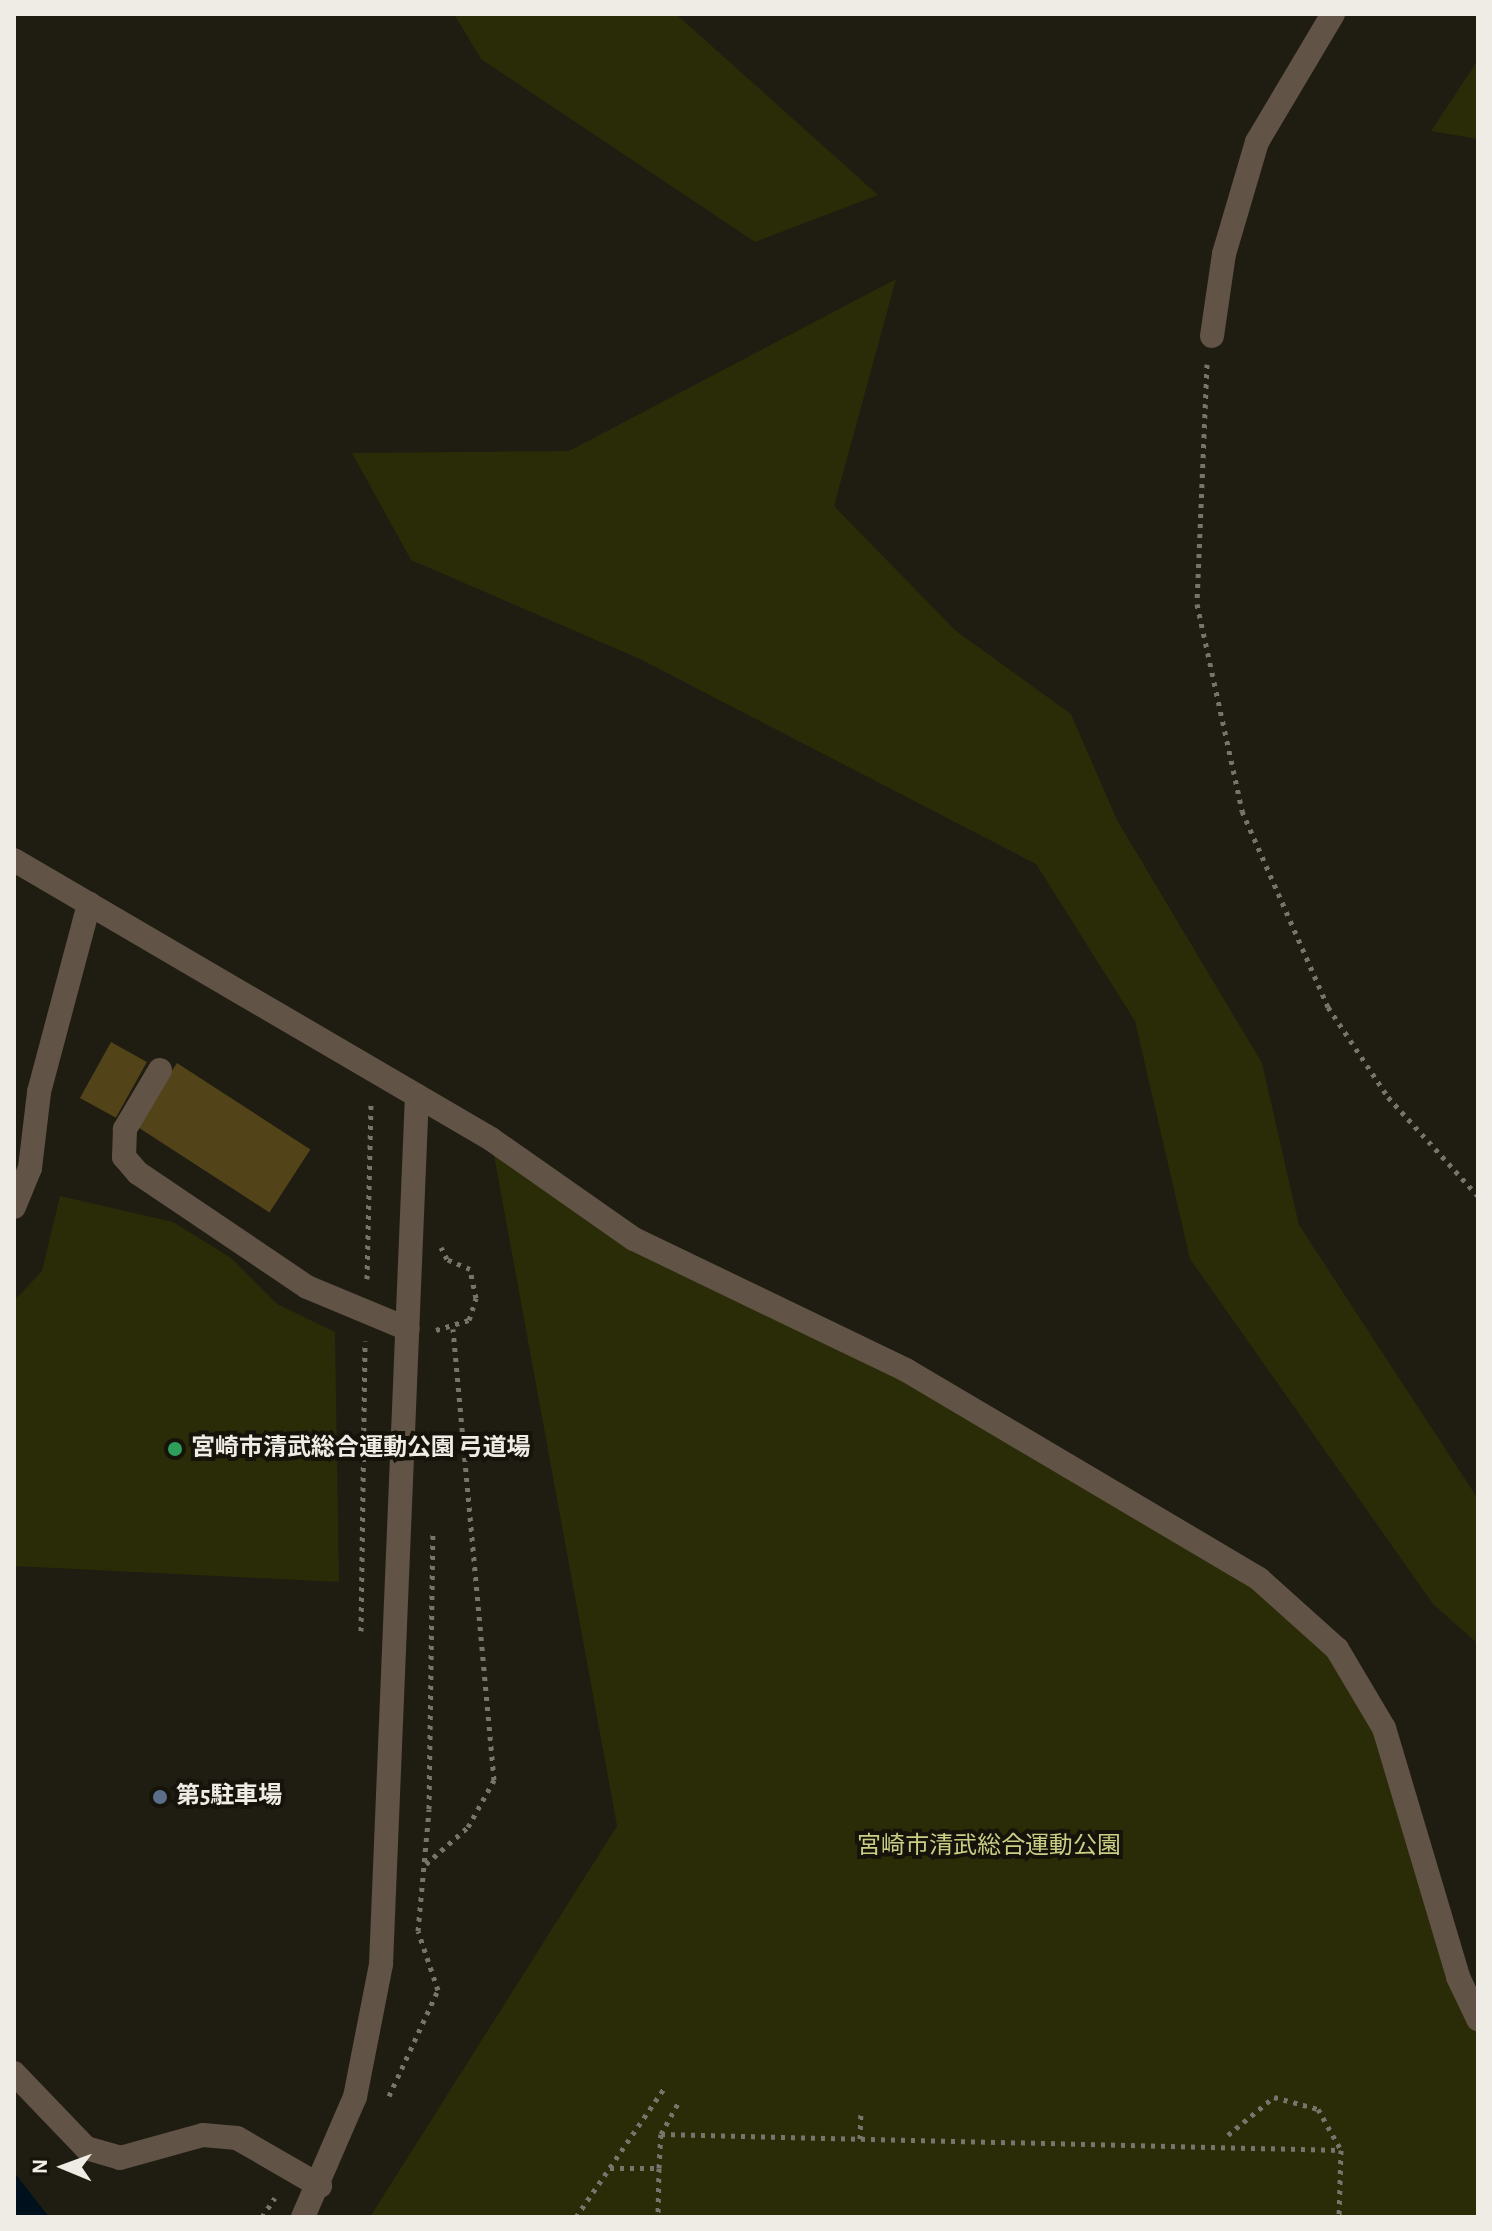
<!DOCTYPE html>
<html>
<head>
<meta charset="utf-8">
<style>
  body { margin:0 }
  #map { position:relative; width:1492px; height:2231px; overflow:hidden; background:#1f1c12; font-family:"Alegreya Sans","Noto Sans JP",sans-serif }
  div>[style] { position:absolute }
  .green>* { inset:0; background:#2a2b07 }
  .water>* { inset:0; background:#00101d }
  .building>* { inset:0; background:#524418; transform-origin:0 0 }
  .path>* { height:5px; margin-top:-2.5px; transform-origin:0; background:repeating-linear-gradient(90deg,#77746b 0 4px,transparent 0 10px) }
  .minor>* { height:24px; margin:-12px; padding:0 12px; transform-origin:12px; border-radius:12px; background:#615345 }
  .dots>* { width:22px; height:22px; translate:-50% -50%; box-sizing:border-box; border:4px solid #16130a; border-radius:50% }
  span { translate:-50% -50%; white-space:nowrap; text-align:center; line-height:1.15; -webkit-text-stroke:8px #16130a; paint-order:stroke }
  .poi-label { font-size:24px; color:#eeece5; font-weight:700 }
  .left { translate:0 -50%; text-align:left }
  .park-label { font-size:24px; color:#cbce85 }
  .frame { position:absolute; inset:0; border:16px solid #eeece5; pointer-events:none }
  .north { position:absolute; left:24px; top:2127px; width:80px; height:80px; -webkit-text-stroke:6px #16130a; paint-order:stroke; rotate:271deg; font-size:22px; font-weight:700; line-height:32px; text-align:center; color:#eeece5 }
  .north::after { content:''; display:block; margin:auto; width:28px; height:36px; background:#eeece5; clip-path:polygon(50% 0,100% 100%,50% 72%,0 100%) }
</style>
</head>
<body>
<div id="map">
  <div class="green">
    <div style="clip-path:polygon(454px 14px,676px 14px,878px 195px,755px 242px,481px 59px)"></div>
    <div style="clip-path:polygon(1478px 60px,1478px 139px,1431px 131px)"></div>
    <div style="clip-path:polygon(896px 279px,834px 506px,956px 631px,1071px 714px,1117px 820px,1262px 1063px,1299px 1225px,1478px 1499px,1478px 1644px,1433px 1604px,1190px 1259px,1135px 1021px,1036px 864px,640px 659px,411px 560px,352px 453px,569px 451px)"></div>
    <div style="clip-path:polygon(491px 1139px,576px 1200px,1151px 1512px,1337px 1649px,1384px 1728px,1478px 2016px,1478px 2217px,370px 2217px,617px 1826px)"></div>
    <div style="clip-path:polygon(60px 1196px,173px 1222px,231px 1258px,277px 1304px,335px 1332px,339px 1582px,14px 1566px,14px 1301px,42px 1271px)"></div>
  </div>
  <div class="water">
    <div style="clip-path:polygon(14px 2172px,49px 2217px,14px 2217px)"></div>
  </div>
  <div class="building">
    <div style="left:111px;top:1042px;width:41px;height:64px;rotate:29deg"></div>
    <div style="left:177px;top:1063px;width:159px;height:75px;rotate:33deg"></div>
  </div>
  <div class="path">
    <div style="left:1207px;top:364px;width:240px;rotate:92.4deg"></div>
    <div style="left:1197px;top:604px;width:212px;rotate:77.7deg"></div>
    <div style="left:1242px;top:811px;width:214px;rotate:66.3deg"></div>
    <div style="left:1328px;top:1007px;width:108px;rotate:56.3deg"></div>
    <div style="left:1388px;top:1097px;width:134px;rotate:47.7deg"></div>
    <div style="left:367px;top:1279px;width:174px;rotate:-88.7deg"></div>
    <div style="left:436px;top:1330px;width:34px;rotate:-17deg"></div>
    <div style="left:469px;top:1320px;width:23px;rotate:-72deg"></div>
    <div style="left:476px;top:1298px;width:30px;rotate:-102deg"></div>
    <div style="left:470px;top:1269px;width:25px;rotate:-157deg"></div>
    <div style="left:447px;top:1259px;width:13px;rotate:-117deg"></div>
    <div style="left:361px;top:1631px;width:290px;rotate:-89.2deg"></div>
    <div style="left:426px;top:1864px;width:56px;rotate:-41.4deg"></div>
    <div style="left:468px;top:1827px;width:54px;rotate:-61deg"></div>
    <div style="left:494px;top:1780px;width:453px;rotate:-95.2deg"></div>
    <div style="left:389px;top:2096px;width:117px;rotate:-65.2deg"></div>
    <div style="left:438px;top:1990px;width:62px;rotate:-108.7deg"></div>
    <div style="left:418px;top:1931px;width:122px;rotate:-84.8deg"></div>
    <div style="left:429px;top:1809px;width:276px;rotate:-89.2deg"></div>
    <div style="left:661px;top:2134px;width:680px;rotate:1.35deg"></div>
    <div style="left:1228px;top:2135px;width:60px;rotate:-39.6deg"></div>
    <div style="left:1274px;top:2097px;width:46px;rotate:15.3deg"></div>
    <div style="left:1318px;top:2109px;width:47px;rotate:60.7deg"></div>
    <div style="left:1341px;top:2150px;width:67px;rotate:91.7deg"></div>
    <div style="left:860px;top:2139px;width:29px;rotate:-88deg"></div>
    <div style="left:610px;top:2168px;width:49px"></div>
    <div style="left:659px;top:2168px;width:49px;rotate:91.2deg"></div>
    <div style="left:659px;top:2168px;width:34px;rotate:-87deg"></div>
    <div style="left:661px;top:2134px;width:37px;rotate:-61deg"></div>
    <div style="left:262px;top:2217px;width:23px;rotate:-56deg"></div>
    <div style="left:576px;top:2217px;width:158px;rotate:-55.6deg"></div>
  </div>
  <div class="minor">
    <div style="left:1212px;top:336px;width:83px;rotate:-81.7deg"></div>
    <div style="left:1224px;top:254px;width:117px;rotate:-73.6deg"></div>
    <div style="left:1257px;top:142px;width:149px;rotate:-59.3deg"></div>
    <div style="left:14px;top:860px;width:553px;rotate:30.32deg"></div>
    <div style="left:491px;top:1139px;width:174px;rotate:35deg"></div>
    <div style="left:634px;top:1239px;width:302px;rotate:25.7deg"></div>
    <div style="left:906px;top:1370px;width:410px;rotate:30.6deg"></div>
    <div style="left:1259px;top:1579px;width:105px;rotate:41.9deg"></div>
    <div style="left:1337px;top:1649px;width:92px;rotate:59.3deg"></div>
    <div style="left:1384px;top:1728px;width:260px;rotate:73.4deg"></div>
    <div style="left:1458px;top:1977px;width:47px;rotate:64.5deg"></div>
    <div style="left:160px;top:1070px;width:69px;rotate:120.7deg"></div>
    <div style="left:125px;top:1129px;width:28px;rotate:92deg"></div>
    <div style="left:124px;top:1157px;width:21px;rotate:49deg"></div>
    <div style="left:138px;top:1173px;width:204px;rotate:34deg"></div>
    <div style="left:307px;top:1287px;width:109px;rotate:22.6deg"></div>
    <div style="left:14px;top:1207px;width:42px;rotate:-67.7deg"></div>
    <div style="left:30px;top:1168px;width:77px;rotate:-83.2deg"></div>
    <div style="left:39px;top:1092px;width:195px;rotate:-75.1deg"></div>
    <div style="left:14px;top:2073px;width:104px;rotate:46.2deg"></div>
    <div style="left:86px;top:2148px;width:35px;rotate:16deg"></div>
    <div style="left:120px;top:2158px;width:86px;rotate:-15.5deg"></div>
    <div style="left:203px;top:2135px;width:34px;rotate:5deg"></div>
    <div style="left:237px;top:2138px;width:96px;rotate:30deg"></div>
    <div style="left:303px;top:2217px;width:131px;rotate:-66.6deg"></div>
    <div style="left:355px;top:2097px;width:136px;rotate:-78.9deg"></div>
    <div style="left:381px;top:1964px;width:869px;rotate:-87.63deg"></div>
  </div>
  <div class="dots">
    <div style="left:175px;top:1449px;background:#2e9e5b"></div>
    <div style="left:160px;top:1797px;background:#5c6f8a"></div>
  </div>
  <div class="poi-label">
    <span class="left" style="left:191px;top:1449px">宮崎市清武総合運動公園 弓道場</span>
    <span class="left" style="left:176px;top:1797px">第5駐車場</span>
  </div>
  <div class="park-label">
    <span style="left:989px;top:1847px">宮崎市清武総合運動公園</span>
  </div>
  <div class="frame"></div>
  <div class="north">N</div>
</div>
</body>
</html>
